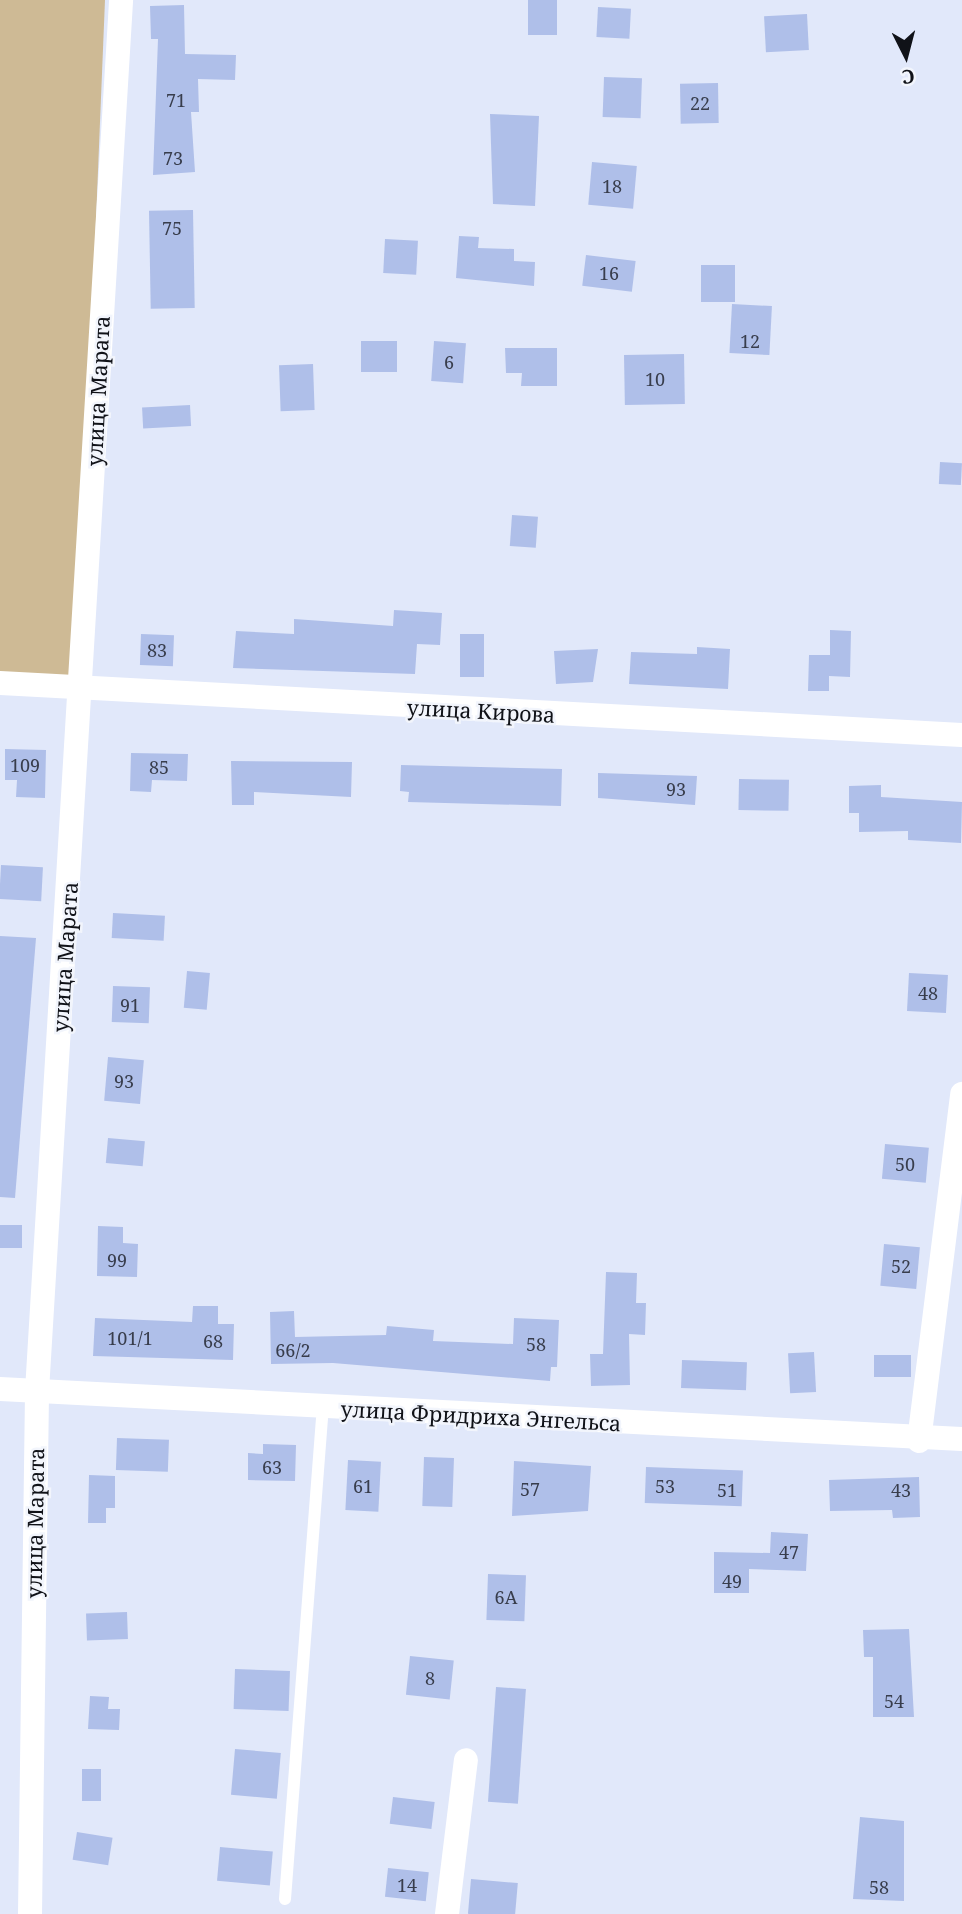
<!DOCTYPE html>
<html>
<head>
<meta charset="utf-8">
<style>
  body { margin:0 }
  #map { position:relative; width:962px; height:1914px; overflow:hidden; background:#e1e8fa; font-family:"Noto Serif",serif }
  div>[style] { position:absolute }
  .green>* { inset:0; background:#ceba95 }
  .building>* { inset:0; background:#afbfe9; transform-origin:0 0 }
  .lane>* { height:12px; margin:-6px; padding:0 6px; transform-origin:6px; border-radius:6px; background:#fff }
  .street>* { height:24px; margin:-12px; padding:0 12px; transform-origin:12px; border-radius:12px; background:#fff }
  span { translate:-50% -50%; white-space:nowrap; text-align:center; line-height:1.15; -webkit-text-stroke:5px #f2f5fc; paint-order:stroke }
  .number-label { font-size:18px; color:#383d4c }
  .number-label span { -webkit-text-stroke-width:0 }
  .street-label { font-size:21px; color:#101218 }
  .north { position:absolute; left:871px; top:21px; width:70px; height:70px; -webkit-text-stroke:5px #f2f5fc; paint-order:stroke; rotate:174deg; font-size:19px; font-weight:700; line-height:28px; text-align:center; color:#101218 }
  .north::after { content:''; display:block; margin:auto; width:24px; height:32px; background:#101218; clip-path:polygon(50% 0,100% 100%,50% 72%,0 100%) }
</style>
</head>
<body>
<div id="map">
  <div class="green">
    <div style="clip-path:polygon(0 0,105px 0,77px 684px,0 676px)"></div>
  </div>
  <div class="building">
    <div style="left:528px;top:0;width:29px;height:35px"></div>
    <div style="clip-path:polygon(184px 5px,185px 54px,236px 55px,235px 80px,198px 79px,199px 112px,191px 112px,195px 172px,153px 175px,158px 39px,151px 39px,150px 6px)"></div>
    <div style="left:598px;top:7px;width:33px;height:30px;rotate:3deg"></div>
    <div style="left:807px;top:14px;width:36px;height:43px;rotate:87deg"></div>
    <div style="left:604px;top:77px;width:38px;height:40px;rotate:2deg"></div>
    <div style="left:718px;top:83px;width:40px;height:38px;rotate:89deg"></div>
    <div style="clip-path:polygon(490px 114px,539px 116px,535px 206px,493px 204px)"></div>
    <div style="left:592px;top:162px;width:45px;height:43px;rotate:5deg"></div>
    <div style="left:193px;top:210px;width:98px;height:44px;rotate:89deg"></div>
    <div style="clip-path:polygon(459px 236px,479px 237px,478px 248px,514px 249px,514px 261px,535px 262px,534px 286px,456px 278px)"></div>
    <div style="left:385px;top:239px;width:33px;height:34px;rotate:3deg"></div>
    <div style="left:586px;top:255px;width:50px;height:31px;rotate:7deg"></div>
    <div style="left:701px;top:265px;width:34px;height:37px"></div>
    <div style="left:732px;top:304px;width:40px;height:49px;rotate:3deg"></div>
    <div style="left:397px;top:341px;width:31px;height:36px;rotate:90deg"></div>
    <div style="left:434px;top:341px;width:32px;height:40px;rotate:4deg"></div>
    <div style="clip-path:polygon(505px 348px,557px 348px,557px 386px,521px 386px,522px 373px,506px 373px)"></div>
    <div style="left:684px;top:354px;width:50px;height:60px;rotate:89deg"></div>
    <div style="left:313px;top:364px;width:46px;height:34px;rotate:88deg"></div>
    <div style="left:190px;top:405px;width:21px;height:48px;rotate:87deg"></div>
    <div style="left:940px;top:462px;width:22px;height:22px;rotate:3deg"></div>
    <div style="left:512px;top:515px;width:26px;height:31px;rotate:4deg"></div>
    <div style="clip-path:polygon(394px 610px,442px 613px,440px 645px,417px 644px,415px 674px,233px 668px,236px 631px,294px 634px,294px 619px,393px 626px)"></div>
    <div style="clip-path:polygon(830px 630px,851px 631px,850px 677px,829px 676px,829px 691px,808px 691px,809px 655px,830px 655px)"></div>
    <div style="left:141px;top:634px;width:33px;height:31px;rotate:2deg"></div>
    <div style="left:460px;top:634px;width:24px;height:43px"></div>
    <div style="clip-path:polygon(697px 647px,730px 649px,728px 689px,629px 684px,631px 652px,697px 654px)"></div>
    <div style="clip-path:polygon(598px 649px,593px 682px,556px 684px,554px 651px)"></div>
    <div style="clip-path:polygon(5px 749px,46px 750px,45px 798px,16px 797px,17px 780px,5px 780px)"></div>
    <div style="clip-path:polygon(131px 753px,188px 754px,187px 781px,152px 780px,151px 792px,130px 791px)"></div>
    <div style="clip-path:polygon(231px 761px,352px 762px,351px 797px,254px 792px,254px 805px,232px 805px)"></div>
    <div style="clip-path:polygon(401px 765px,562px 769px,561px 806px,408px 802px,409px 792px,400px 791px)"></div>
    <div style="clip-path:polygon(598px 773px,697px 776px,695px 805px,598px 798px)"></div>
    <div style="left:739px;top:779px;width:50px;height:31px;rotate:1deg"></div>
    <div style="clip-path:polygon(881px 785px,881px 797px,962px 802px,961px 843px,908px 840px,908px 831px,859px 832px,859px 813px,849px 813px,849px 786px)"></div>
    <div style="left:1px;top:865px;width:42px;height:34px;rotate:3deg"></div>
    <div style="left:113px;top:913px;width:52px;height:25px;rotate:3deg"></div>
    <div style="clip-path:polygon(0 936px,36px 938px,15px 1198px,0 1197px)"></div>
    <div style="left:187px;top:971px;width:23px;height:37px;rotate:5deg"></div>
    <div style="left:909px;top:973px;width:39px;height:38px;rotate:3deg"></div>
    <div style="left:113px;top:986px;width:37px;height:36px;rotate:2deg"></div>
    <div style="left:108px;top:1057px;width:36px;height:44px;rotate:5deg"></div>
    <div style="left:108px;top:1138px;width:37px;height:25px;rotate:5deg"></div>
    <div style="left:885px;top:1144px;width:44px;height:35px;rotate:5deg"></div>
    <div style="left:0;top:1225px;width:22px;height:23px"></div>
    <div style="clip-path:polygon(98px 1226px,123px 1227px,123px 1243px,138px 1244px,137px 1277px,97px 1276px)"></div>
    <div style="left:884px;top:1244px;width:36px;height:42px;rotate:5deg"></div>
    <div style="clip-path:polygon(606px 1272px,637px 1273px,636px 1303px,646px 1303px,645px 1335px,629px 1334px,630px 1385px,591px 1386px,590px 1354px,603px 1354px)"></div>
    <div style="clip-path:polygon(193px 1306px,218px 1306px,218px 1324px,234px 1324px,233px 1360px,93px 1356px,95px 1318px,192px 1322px)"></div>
    <div style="clip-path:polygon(294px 1311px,295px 1337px,386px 1335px,387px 1326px,434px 1330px,433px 1341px,513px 1344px,514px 1318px,559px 1320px,557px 1367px,551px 1367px,550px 1381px,333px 1363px,271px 1364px,270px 1312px)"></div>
    <div style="left:814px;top:1352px;width:40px;height:26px;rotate:87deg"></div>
    <div style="left:874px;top:1355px;width:37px;height:22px"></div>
    <div style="left:682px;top:1360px;width:65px;height:28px;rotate:2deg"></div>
    <div style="left:117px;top:1438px;width:52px;height:32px;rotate:2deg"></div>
    <div style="clip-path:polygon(263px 1444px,296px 1445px,295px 1481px,248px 1480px,248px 1453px,263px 1454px)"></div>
    <div style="left:424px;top:1457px;width:30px;height:49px;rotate:2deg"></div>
    <div style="left:348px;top:1460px;width:33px;height:50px;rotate:3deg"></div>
    <div style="clip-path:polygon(514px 1461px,591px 1466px,588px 1511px,512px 1516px)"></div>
    <div style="left:646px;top:1467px;width:97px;height:36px;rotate:2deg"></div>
    <div style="clip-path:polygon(89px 1475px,115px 1476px,115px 1508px,106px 1508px,106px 1523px,88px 1523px)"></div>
    <div style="clip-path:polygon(919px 1477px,920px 1517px,893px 1518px,892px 1510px,830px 1511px,829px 1480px)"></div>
    <div style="clip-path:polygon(771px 1532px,808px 1534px,806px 1571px,749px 1569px,749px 1593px,714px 1593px,714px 1552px,770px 1553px)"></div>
    <div style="left:488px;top:1574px;width:38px;height:46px;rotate:2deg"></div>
    <div style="left:127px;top:1612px;width:27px;height:41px;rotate:88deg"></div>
    <div style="clip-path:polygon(909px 1629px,914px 1717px,873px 1717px,873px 1657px,864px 1657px,863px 1630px)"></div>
    <div style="left:410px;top:1656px;width:44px;height:39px;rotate:6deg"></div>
    <div style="left:235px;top:1669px;width:55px;height:40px;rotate:2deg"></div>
    <div style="left:496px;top:1687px;width:30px;height:115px;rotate:4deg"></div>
    <div style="clip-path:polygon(90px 1696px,109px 1697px,108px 1709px,120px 1709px,119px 1730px,88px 1729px)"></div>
    <div style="left:235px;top:1749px;width:46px;height:46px;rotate:5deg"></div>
    <div style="left:82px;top:1769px;width:19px;height:32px"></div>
    <div style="left:393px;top:1797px;width:42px;height:27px;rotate:7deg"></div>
    <div style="clip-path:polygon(860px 1817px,904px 1821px,904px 1901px,853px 1899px)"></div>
    <div style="left:77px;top:1832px;width:36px;height:28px;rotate:9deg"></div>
    <div style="left:220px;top:1847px;width:53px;height:34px;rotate:5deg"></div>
    <div style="left:388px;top:1868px;width:41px;height:29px;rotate:6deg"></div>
    <div style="left:471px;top:1879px;width:47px;height:35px;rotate:5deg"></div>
  </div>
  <div class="lane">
    <div style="left:285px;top:1899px;width:493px;rotate:-85.6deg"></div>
  </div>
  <div class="street">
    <div style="left:0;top:683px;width:963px;rotate:3.09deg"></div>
    <div style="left:0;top:1389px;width:963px;rotate:2.98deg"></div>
    <div style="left:919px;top:1441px;width:350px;rotate:-82.9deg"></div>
    <div style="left:30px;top:1914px;width:523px;rotate:-89.23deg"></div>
    <div style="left:37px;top:1391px;width:1394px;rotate:-86.54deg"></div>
    <div style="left:447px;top:1914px;width:155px;rotate:-83deg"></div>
  </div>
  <div class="number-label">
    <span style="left:176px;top:100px">71</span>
    <span style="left:700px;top:103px">22</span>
    <span style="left:173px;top:158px">73</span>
    <span style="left:612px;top:186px">18</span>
    <span style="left:172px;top:228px">75</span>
    <span style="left:609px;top:273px">16</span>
    <span style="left:750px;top:341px">12</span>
    <span style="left:449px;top:362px">6</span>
    <span style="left:655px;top:379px">10</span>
    <span style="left:157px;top:650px">83</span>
    <span style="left:25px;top:765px">109</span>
    <span style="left:159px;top:767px">85</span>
    <span style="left:676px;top:789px">93</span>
    <span style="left:928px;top:993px">48</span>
    <span style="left:130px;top:1005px">91</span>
    <span style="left:124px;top:1081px">93</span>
    <span style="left:905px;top:1164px">50</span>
    <span style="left:117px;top:1260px">99</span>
    <span style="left:901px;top:1266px">52</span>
    <span style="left:130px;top:1338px">101/1</span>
    <span style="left:213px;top:1341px">68</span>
    <span style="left:536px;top:1344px">58</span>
    <span style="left:293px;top:1350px">66/2</span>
    <span style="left:272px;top:1467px">63</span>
    <span style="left:363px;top:1486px">61</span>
    <span style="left:665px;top:1486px">53</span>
    <span style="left:530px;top:1489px">57</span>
    <span style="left:727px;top:1490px">51</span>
    <span style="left:901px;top:1490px">43</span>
    <span style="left:789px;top:1552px">47</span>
    <span style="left:732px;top:1581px">49</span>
    <span style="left:506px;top:1597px">6А</span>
    <span style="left:430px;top:1678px">8</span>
    <span style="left:894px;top:1701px">54</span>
    <span style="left:407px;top:1885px">14</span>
    <span style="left:879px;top:1887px">58</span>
  </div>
  <div class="street-label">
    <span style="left:98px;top:391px;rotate:-87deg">улица Марата</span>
    <span style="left:481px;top:711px;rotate:3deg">улица Кирова</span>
    <span style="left:65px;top:957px;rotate:-86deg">улица Марата</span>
    <span style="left:481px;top:1416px;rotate:3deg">улица Фридриха Энгельса</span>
    <span style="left:35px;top:1523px;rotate:-89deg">улица Марата</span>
  </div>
  <div class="north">С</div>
</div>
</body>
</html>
